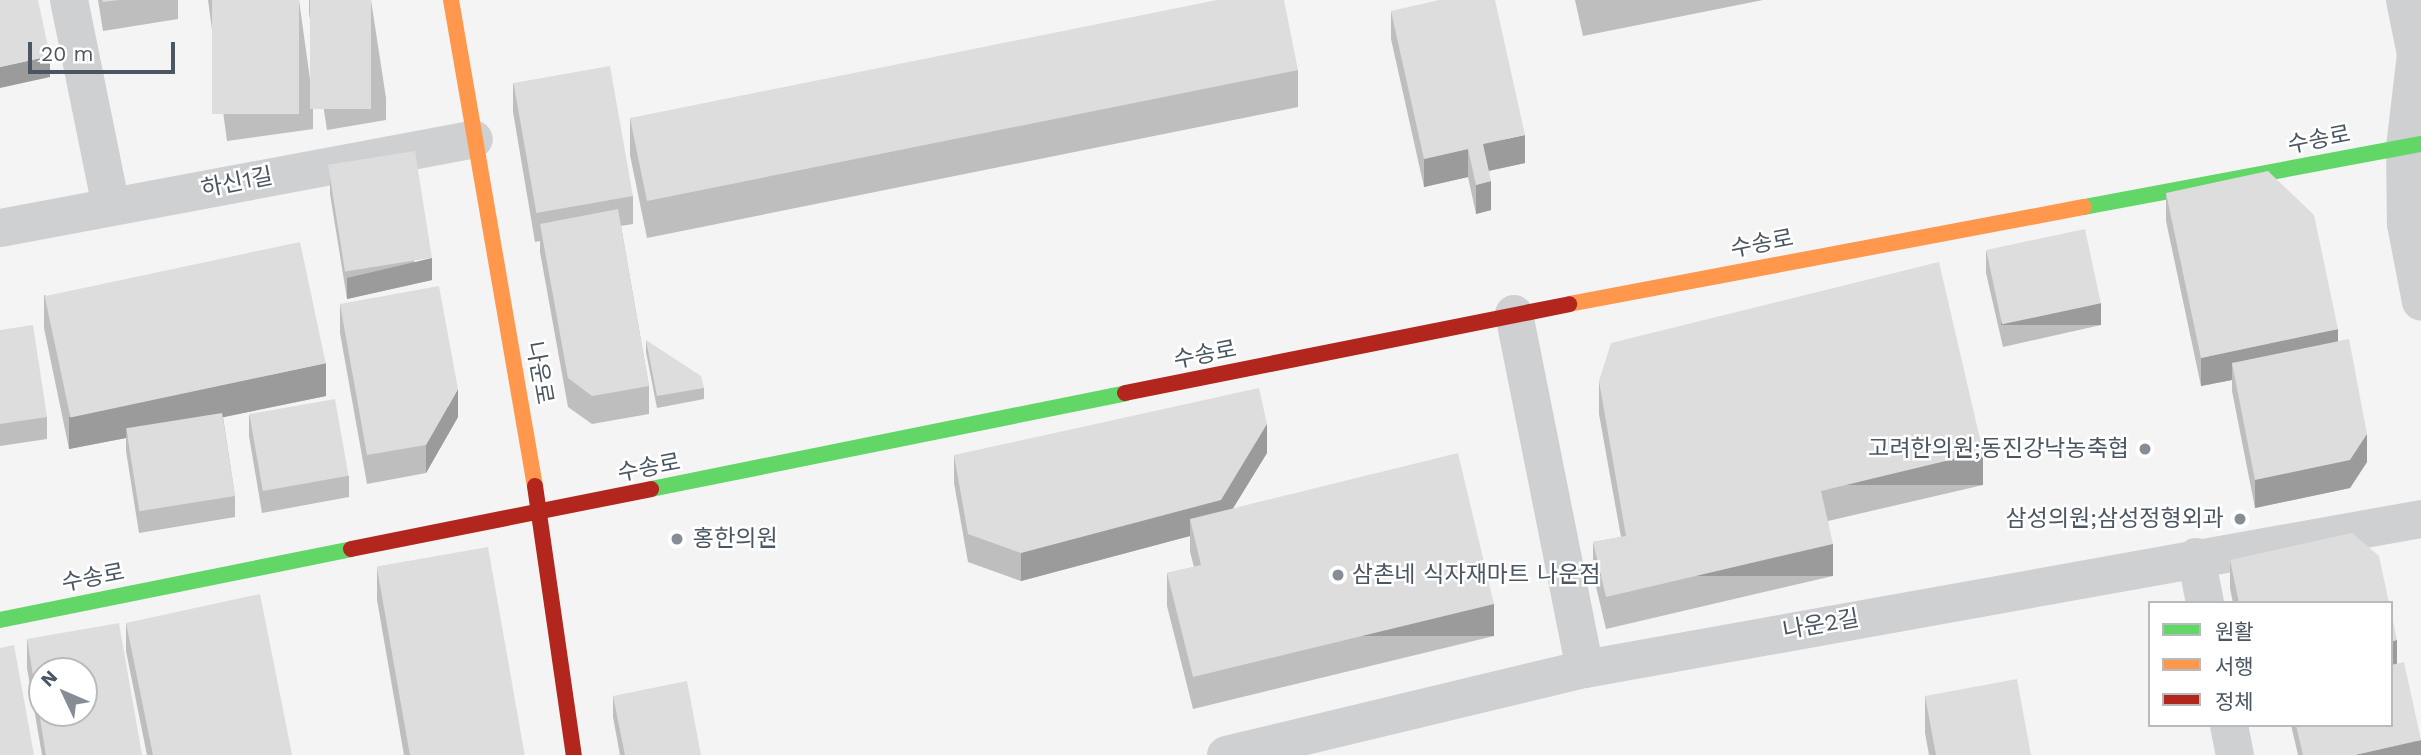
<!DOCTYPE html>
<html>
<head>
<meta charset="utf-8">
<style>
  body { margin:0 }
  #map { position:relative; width:2421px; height:755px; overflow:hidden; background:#f4f4f4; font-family:"Work Sans","Noto Sans KR",sans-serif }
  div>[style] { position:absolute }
  .street>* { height:38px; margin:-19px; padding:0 19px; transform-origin:19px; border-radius:19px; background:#ced0d2 }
  .fast>* { height:16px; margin:-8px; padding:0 8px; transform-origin:8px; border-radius:8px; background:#63d668 }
  .slow>* { height:16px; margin:-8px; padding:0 8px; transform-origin:8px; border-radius:8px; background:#ff974d }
  .jam>* { height:16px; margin:-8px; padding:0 8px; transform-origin:8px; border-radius:8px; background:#b3261e }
  .wall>* { inset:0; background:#bebebf }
  .shaded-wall>* { inset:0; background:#9b9b9b; transform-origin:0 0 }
  .building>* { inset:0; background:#ddddde; transform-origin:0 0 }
  .dots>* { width:19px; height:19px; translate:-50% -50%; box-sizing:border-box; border:4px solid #fff; border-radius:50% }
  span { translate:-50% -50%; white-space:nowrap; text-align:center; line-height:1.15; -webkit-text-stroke:5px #fff; paint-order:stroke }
  .street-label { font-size:23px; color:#4a5661 }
  .poi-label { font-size:23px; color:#4a5661 }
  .right { translate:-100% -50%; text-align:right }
  .left { translate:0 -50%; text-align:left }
  .legend { position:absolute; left:2148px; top:601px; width:245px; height:126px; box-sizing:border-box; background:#fff; border:2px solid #b7bbc0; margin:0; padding:9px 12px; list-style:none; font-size:21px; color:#4a5661 }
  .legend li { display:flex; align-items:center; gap:14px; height:35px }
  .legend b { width:35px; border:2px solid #b7bbc0 }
  .north { position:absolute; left:28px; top:657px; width:70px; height:70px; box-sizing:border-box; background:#fff; border:2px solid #b7bbc0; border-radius:50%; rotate:314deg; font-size:19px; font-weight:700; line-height:28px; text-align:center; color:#4a5661 }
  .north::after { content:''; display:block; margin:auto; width:24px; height:32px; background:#868d94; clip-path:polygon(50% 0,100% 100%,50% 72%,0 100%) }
  .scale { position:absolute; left:28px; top:42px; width:147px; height:32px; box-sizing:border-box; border:4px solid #4a5661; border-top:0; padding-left:9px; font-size:21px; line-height:24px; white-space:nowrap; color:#4a5661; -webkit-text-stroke:5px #fff; paint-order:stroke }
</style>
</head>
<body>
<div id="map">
  <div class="street">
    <div style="left:69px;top:0;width:211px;rotate:78.5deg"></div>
    <div style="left:2405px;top:0;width:55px;rotate:78.5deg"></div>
    <div style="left:2416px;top:54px;width:94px;rotate:96.7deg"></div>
    <div style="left:2405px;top:147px;width:77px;rotate:89.3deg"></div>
    <div style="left:2406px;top:224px;width:79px;rotate:79.1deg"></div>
    <div style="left:0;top:228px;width:482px;rotate:-10.6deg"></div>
    <div style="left:1514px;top:314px;width:362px;rotate:78.7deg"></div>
    <div style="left:2196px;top:557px;width:47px;rotate:78.9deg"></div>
    <div style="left:2229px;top:725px;width:31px;rotate:79deg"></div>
    <div style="left:1226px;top:755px;width:369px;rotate:-13.5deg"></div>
    <div style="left:1585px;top:669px;width:849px;rotate:-10.17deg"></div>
  </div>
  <div class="fast">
    <div style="left:2084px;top:207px;width:343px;rotate:-10.6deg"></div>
    <div style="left:651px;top:489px;width:484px;rotate:-11.4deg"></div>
    <div style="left:0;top:620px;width:358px;rotate:-11.4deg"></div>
  </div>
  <div class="slow">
    <div style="left:451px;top:0;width:493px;rotate:80.2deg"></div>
    <div style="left:1569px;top:304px;width:524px;rotate:-10.67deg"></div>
  </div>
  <div class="jam">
    <div style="left:1125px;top:393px;width:453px;rotate:-11.3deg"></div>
    <div style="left:535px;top:486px;width:272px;rotate:81.8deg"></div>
    <div style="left:351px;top:549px;width:306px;rotate:-11.3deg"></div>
  </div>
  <div class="wall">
    <div style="clip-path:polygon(98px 0,178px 0,178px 19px,103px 31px)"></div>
    <div style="clip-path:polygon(208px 0,299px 0,313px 101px,313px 129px,227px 141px)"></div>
    <div style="clip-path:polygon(309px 0,371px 0,386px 98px,386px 120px,327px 130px,309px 13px)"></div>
    <div style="clip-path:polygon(1575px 0,1763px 0,1583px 36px)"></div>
    <div style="clip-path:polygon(1391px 11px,1525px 163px,1489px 171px,1491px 210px,1476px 214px,1468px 177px,1424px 187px,1391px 39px)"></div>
    <div style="clip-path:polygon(1298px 70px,1298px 107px,647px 238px,630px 155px,630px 118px)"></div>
    <div style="clip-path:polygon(513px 83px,633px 196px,633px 224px,621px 226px,649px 386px,649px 414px,592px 424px,568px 407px,540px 252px,540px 241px,535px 242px,513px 112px)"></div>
    <div style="clip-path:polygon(330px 173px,432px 280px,347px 299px,330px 194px)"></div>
    <div style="clip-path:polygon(2166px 193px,2338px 341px,2367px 462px,2350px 488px,2255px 508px,2232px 391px,2232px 380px,2201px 386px,2166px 221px)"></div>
    <div style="clip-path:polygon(1986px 251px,2101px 325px,2003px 347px,1986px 273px)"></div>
    <div style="clip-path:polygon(44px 295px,326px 396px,223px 417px,235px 496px,235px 517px,139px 533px,126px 451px,126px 438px,69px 449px,44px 328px)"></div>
    <div style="clip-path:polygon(340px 304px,458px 417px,426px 473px,367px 484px,340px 333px)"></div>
    <div style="clip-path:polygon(0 330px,47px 417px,47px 439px,0 446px)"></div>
    <div style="clip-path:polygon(646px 340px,704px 388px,704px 399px,657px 408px,646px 352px)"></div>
    <div style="clip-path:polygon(1599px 381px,1983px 485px,1828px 521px,1833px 576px,1606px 629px,1593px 574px,1593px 542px,1621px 537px,1599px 414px)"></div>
    <div style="clip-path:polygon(249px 415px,349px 476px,349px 497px,262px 513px,249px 436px)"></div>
    <div style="clip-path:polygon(1267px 453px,1233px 508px,1494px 636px,1193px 709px,1167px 606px,1167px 573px,1194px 567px,1190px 552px,1190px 536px,1021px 581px,968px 562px,954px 483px,954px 455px)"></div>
    <div style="clip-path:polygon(2230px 560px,2389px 603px,2233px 603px,2230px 588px)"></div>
    <div style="clip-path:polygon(377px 568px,524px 755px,404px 755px,377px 600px)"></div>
    <div style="clip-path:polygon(126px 623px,292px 755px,147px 755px,126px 651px)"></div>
    <div style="clip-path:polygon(27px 639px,142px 755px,42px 755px,27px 668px)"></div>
    <div style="clip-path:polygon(2397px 664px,2421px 755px,2298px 755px,2291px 725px,2391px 725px)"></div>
    <div style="clip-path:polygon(613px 696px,701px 755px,620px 755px,613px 717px)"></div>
    <div style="clip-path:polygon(1925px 696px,2031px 755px,1929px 755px,1925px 733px)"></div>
  </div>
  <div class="shaded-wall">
    <div style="clip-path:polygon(50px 56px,50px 77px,0 88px,0 67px)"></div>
    <div style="clip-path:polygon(1525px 135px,1525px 163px,1483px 172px,1483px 144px)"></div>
    <div style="clip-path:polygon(1468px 149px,1468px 177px,1424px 187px,1424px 159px)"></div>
    <div style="clip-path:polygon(1491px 181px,1491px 210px,1476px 214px,1476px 185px)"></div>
    <div style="clip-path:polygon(432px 258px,432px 280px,347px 299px,347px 278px)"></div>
    <div style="left:2101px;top:303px;width:22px;height:100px;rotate:90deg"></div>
    <div style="clip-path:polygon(2338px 329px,2338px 357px,2232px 363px,2232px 380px,2201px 386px,2201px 358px)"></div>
    <div style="clip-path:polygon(326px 363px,326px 396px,127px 437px,126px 429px,126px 438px,69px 449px,69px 417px)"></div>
    <div style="clip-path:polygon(458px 389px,458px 417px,426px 473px,426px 445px)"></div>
    <div style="clip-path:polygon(1267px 424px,1267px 453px,1221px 528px,1190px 519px,1190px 536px,1021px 581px,1021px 553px)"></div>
    <div style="clip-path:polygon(2367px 434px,2367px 462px,2350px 488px,2255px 508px,2255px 480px)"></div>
    <div style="left:1983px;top:452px;width:33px;height:167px;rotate:90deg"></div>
    <div style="left:1833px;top:544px;width:32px;height:233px;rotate:90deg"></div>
    <div style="left:1494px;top:604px;width:32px;height:310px;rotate:90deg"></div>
    <div style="left:2397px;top:640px;width:29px;height:6px;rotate:90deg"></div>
    <div style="clip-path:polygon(2421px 740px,2421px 755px,2355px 755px)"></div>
  </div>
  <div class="building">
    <div style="clip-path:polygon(0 0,38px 0,50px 56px,0 67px)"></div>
    <div style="clip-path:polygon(102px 0,119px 0,103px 2px)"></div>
    <div style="left:212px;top:0;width:87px;height:114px"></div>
    <div style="left:310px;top:0;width:61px;height:109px"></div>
    <div style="clip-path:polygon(1217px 0,1284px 0,1298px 70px,647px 201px,630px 118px)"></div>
    <div style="clip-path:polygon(1439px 0,1495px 0,1525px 135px,1483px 144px,1491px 181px,1476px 185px,1468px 149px,1424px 159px,1391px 11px)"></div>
    <div style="left:610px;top:66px;width:132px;height:98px;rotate:80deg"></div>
    <div style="left:415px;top:151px;width:108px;height:88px;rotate:81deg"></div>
    <div style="clip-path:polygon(2268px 171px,2314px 215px,2338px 329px,2201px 358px,2166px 193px)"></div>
    <div style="clip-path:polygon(618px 209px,649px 386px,592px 396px,568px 378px,540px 224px)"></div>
    <div style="left:2085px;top:229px;width:76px;height:101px;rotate:78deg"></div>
    <div style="left:300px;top:242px;width:124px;height:261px;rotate:78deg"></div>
    <div style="clip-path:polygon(1939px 262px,1983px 452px,1821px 491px,1833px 544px,1606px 597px,1593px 542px,1626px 536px,1599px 381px,1611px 343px)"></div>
    <div style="clip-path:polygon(439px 286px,458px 389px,426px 445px,367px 455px,340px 304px)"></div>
    <div style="clip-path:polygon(33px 325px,47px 417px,0 424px,0 330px)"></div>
    <div style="clip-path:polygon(2349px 339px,2367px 434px,2350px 460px,2255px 480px,2232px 363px)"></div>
    <div style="clip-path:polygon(646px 340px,701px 376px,704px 388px,657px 396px)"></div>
    <div style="clip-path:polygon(1259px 388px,1267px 424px,1221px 500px,1021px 553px,968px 534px,954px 455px)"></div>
    <div style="left:335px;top:399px;width:78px;height:87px;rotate:80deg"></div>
    <div style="left:222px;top:413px;width:84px;height:97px;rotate:81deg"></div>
    <div style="clip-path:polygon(1458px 453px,1494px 604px,1193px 677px,1167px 573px,1201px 565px,1190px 519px)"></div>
    <div style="clip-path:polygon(2352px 533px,2379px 556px,2389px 603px,2239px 603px,2230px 560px)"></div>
    <div style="left:488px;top:547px;width:211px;height:113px;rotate:80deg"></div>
    <div style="clip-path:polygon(260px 594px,292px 755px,153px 755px,126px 623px)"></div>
    <div style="clip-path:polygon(2391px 612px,2397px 640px,2391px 642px)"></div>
    <div style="clip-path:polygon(evenodd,119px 623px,142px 755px,46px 755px,27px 639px,119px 623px,42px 671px,84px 671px,84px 713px,42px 713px,42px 671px)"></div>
    <div style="clip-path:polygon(14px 645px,34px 755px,0 755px,0 648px)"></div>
    <div style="clip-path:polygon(2404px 662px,2421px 740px,2355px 755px,2303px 755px,2296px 725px,2391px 725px,2391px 665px)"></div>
    <div style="clip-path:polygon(2017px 679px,2031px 755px,1936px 755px,1925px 696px)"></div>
    <div style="clip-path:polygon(687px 681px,701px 755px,625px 755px,613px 696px)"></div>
  </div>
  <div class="dots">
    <div style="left:2145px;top:449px;background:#868d94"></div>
    <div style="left:2240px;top:519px;background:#868d94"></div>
    <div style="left:677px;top:539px;background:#868d94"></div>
    <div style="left:1338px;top:575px;background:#868d94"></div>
  </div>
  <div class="street-label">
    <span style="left:2319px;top:140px;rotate:-11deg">수송로</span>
    <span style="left:237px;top:183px;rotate:-11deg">하신1길</span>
    <span style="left:1762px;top:244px;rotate:-11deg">수송로</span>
    <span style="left:1205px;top:355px;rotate:-11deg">수송로</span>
    <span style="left:539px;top:373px;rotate:80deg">나운로</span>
    <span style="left:649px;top:468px;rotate:-11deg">수송로</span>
    <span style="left:93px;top:578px;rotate:-11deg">수송로</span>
    <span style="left:1821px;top:625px;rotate:-10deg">나운2길</span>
  </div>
  <div class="poi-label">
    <span class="right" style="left:2129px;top:449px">고려한의원;동진강낙농축협</span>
    <span class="right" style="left:2224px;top:519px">삼성의원;삼성정형외과</span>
    <span class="left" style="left:693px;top:539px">홍한의원</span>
    <span class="left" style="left:1352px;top:575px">삼촌네 식자재마트 나운점</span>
  </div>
  <ul class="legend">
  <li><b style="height:9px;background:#63d668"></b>원활</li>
  <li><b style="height:9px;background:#ff974d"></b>서행</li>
  <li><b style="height:9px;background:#b3261e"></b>정체</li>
  </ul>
  <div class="north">N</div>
  <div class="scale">20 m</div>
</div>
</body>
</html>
